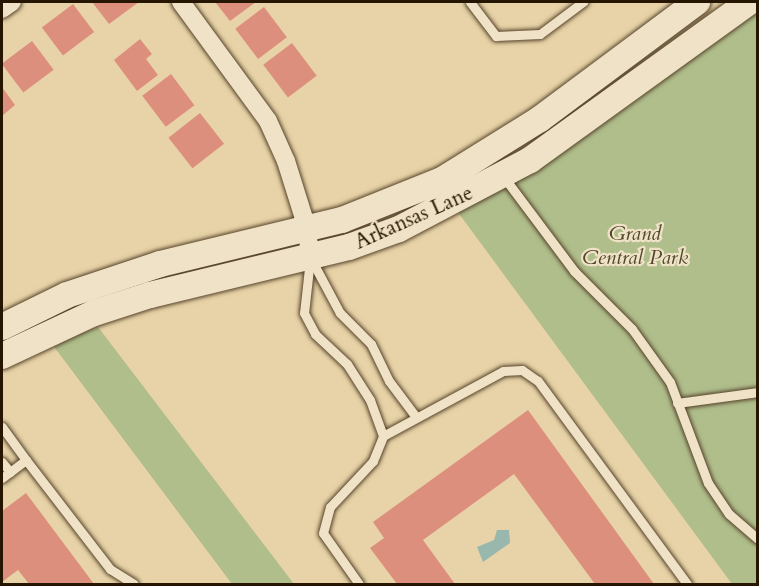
<!DOCTYPE html>
<html>
<head>
<meta charset="utf-8">
<style>
  body { margin:0 }
  #map { position:relative; width:759px; height:586px; overflow:hidden; background:#e8d3a8; font-family:Cardo,serif }
  div>[style] { position:absolute }
  .green>* { inset:0; background:#b0be8c }
  .water>* { inset:0; background:#98b7ad }
  .building>* { inset:0; background:#dd8f7e; transform-origin:0 0 }
  .roads { filter:drop-shadow(0 0 2px #56442a) drop-shadow(0 0 2px #56442a) }
  .lane>* { height:9px; margin:-4.5px; padding:0 4.5px; transform-origin:4.5px; border-radius:4.5px; background:#f0e2c6 }
  .street>* { height:18px; margin:-9px; padding:0 9px; transform-origin:9px; border-radius:9px; background:#f0e2c6 }
  .secondary>* { height:26px; margin:-13px; padding:0 13px; transform-origin:13px; border-radius:13px; background:#f0e2c6 }
  span { translate:-50% -50%; white-space:nowrap; text-align:center; line-height:1.15; -webkit-text-stroke:4.5px #f0e2c6; paint-order:stroke }
  .street-label { font-size:21px; color:#261500 }
  .park-label { font-size:21px; color:#4f482a; font-style:italic }
  .frame { position:absolute; inset:0; border:3px solid #261500; pointer-events:none }
</style>
</head>
<body>
<div id="map">
  <div class="green">
    <div style="clip-path:polygon(757px 11px,757px 584px,732px 584px,457px 211px,502px 188px)"></div>
    <div style="clip-path:polygon(98px 327px,294px 584px,232px 584px,52px 344px)"></div>
  </div>
  <div class="water">
    <div style="clip-path:polygon(497px 530px,509px 530px,510px 543px,483px 562px,477px 547px,494px 540px)"></div>
  </div>
  <div class="building">
    <div style="clip-path:polygon(92px 2px,139px 2px,109px 24px)"></div>
    <div style="clip-path:polygon(215px 2px,256px 2px,230px 21px)"></div>
    <div style="left:73px;top:4px;width:35px;height:39px;rotate:53deg"></div>
    <div style="left:264px;top:7px;width:38px;height:36px;rotate:53deg"></div>
    <div style="clip-path:polygon(140px 39px,152px 54px,146px 59px,158px 75px,137px 91px,114px 60px)"></div>
    <div style="left:32px;top:41px;width:36px;height:38px;rotate:53deg"></div>
    <div style="left:292px;top:43px;width:41px;height:36px;rotate:53deg"></div>
    <div style="left:171px;top:74px;width:39px;height:36px;rotate:53deg"></div>
    <div style="clip-path:polygon(2px 87px,15px 105px,2px 116px)"></div>
    <div style="left:200px;top:113px;width:39px;height:40px;rotate:52deg"></div>
    <div style="clip-path:polygon(528px 410px,654px 584px,595px 584px,514px 474px,423px 540px,455px 584px,397px 584px,370px 548px,384px 538px,373px 522px)"></div>
    <div style="clip-path:polygon(26px 493px,94px 584px,29px 584px,18px 570px,2px 582px,2px 511px)"></div>
  </div>
  <div class="roads">
    <div class="lane">
      <div style="left:470px;top:2px;width:43px;rotate:52.6deg"></div>
      <div style="left:496px;top:36px;width:44px;rotate:-2.6deg"></div>
      <div style="left:540px;top:34px;width:54px;rotate:-36.7deg"></div>
      <div style="left:503px;top:176px;width:119px;rotate:53.2deg"></div>
      <div style="left:574px;top:271px;width:82px;rotate:45deg"></div>
      <div style="left:632px;top:329px;width:65px;rotate:54.4deg"></div>
      <div style="left:670px;top:382px;width:108px;rotate:69.4deg"></div>
      <div style="left:708px;top:483px;width:37px;rotate:56deg"></div>
      <div style="left:729px;top:514px;width:38px;rotate:41deg"></div>
      <div style="left:310px;top:259px;width:54px;rotate:96.3deg"></div>
      <div style="left:304px;top:313px;width:24px;rotate:62deg"></div>
      <div style="left:315px;top:334px;width:44px;rotate:43.2deg"></div>
      <div style="left:347px;top:364px;width:43px;rotate:57.4deg"></div>
      <div style="left:370px;top:400px;width:38px;rotate:70deg"></div>
      <div style="left:311px;top:259px;width:61px;rotate:61.8deg"></div>
      <div style="left:340px;top:313px;width:44px;rotate:45deg"></div>
      <div style="left:371px;top:344px;width:41px;rotate:64.1deg"></div>
      <div style="left:389px;top:381px;width:45px;rotate:53.1deg"></div>
      <div style="left:677px;top:403px;width:82px;rotate:-7.7deg"></div>
      <div style="left:2px;top:427px;width:41px;rotate:54deg"></div>
      <div style="left:2px;top:462px;width:13px;rotate:51deg"></div>
      <div style="left:2px;top:478px;width:30px;rotate:-37deg"></div>
      <div style="left:26px;top:460px;width:138px;rotate:52.4deg"></div>
      <div style="left:110px;top:569px;width:28px;rotate:32deg"></div>
      <div style="left:359px;top:584px;width:62px;rotate:-125.2deg"></div>
      <div style="left:323px;top:533px;width:27px;rotate:-75deg"></div>
      <div style="left:330px;top:507px;width:63px;rotate:-46.9deg"></div>
      <div style="left:373px;top:461px;width:27px;rotate:-68deg"></div>
      <div style="left:383px;top:436px;width:136px;rotate:-28.4deg"></div>
      <div style="left:503px;top:371px;width:19px;rotate:-3deg"></div>
      <div style="left:522px;top:370px;width:19px;rotate:35deg"></div>
      <div style="left:538px;top:381px;width:252px;rotate:53.7deg"></div>
    </div>
    <div class="street">
      <div style="left:181px;top:2px;width:147px;rotate:53.8deg"></div>
      <div style="left:268px;top:121px;width:44px;rotate:65.8deg"></div>
      <div style="left:286px;top:161px;width:70px;rotate:72.6deg"></div>
      <div style="left:307px;top:228px;width:29px;rotate:84deg"></div>
      <div style="left:2px;top:9px;width:12px;rotate:-35deg"></div>
    </div>
    <div class="secondary">
      <div style="left:2px;top:327px;width:72px;rotate:-26.2deg"></div>
      <div style="left:67px;top:295px;width:98px;rotate:-18.4deg"></div>
      <div style="left:160px;top:264px;width:187px;rotate:-13.6deg"></div>
      <div style="left:342px;top:220px;width:108px;rotate:-21.8deg"></div>
      <div style="left:442px;top:180px;width:115px;rotate:-31.9deg"></div>
      <div style="left:540px;top:119px;width:196px;rotate:-36.7deg"></div>
      <div style="left:2px;top:356px;width:102px;rotate:-25.1deg"></div>
      <div style="left:94px;top:313px;width:59px;rotate:-17.8deg"></div>
      <div style="left:150px;top:295px;width:205px;rotate:-13.6deg"></div>
      <div style="left:349px;top:247px;width:53px;rotate:-19.8deg"></div>
      <div style="left:399px;top:229px;width:148px;rotate:-27.8deg"></div>
      <div style="left:530px;top:160px;width:270px;rotate:-35.8deg"></div>
    </div>
  </div>
  <div class="street-label">
    <span style="left:414px;top:218px;rotate:-24deg">Arkansas Lane</span>
  </div>
  <div class="park-label">
    <span style="left:635px;top:246px">Grand<br>Central Park</span>
  </div>
  <div class="frame"></div>
</div>
</body>
</html>
